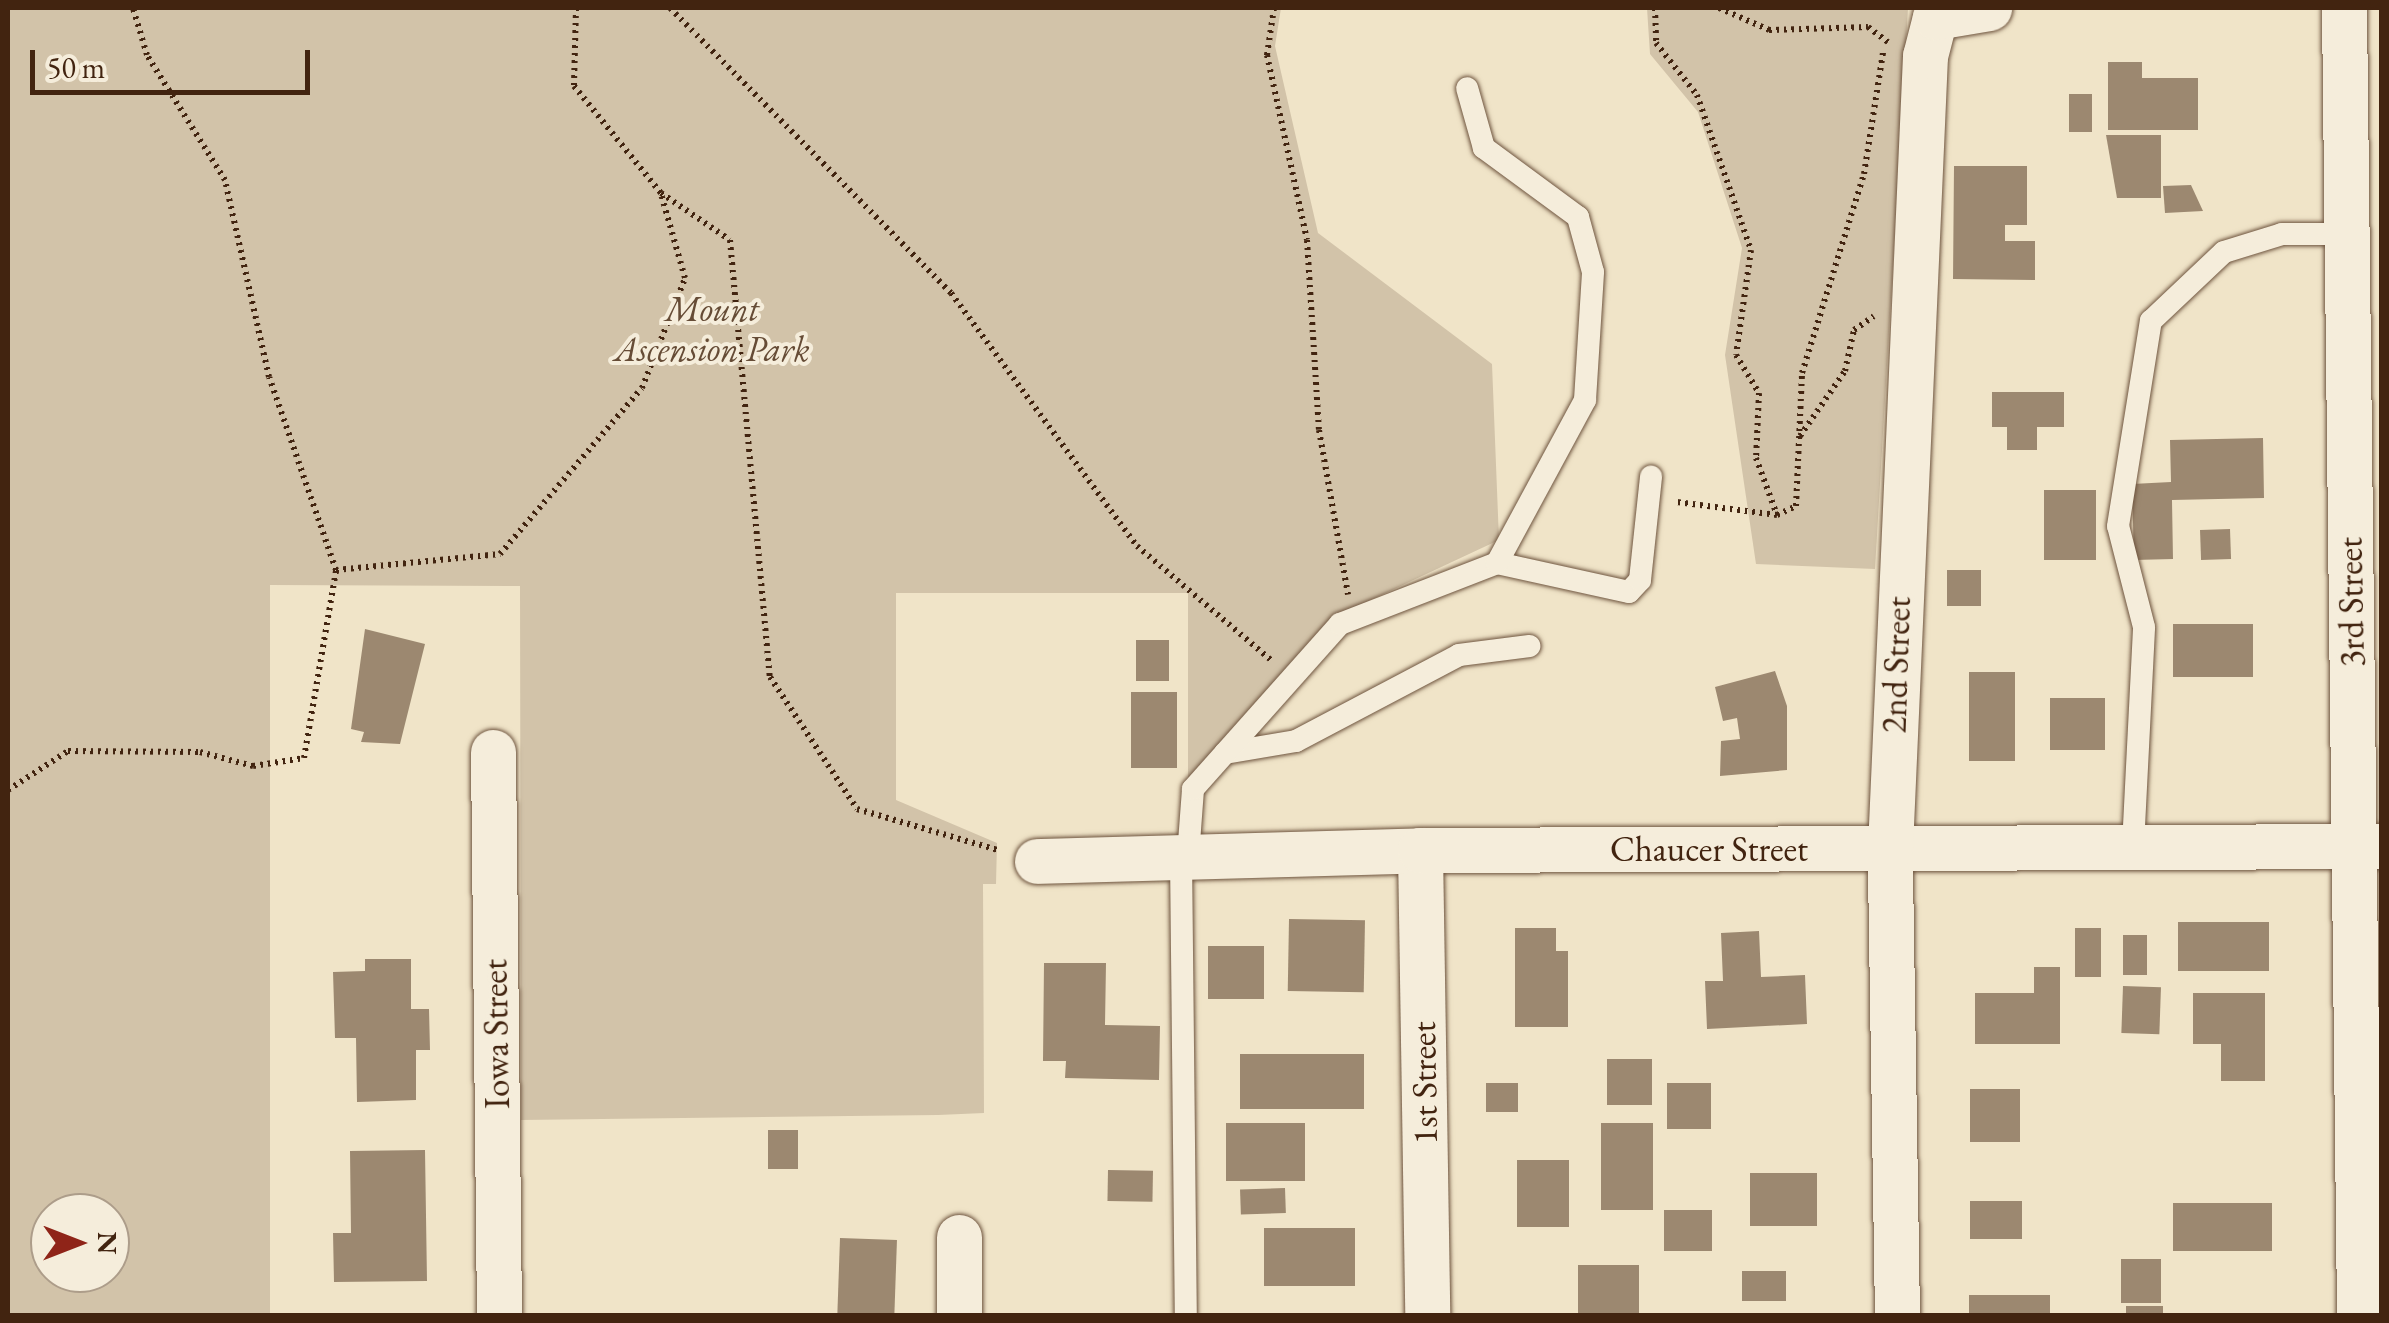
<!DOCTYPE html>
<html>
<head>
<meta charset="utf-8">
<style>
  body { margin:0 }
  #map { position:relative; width:2389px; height:1323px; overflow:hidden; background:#f0e4c8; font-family:"EB Garamond",serif }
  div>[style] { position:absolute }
  .green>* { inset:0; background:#d2c3a9 }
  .building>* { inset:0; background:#9c8870; transform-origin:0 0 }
  .path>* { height:6px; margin-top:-3px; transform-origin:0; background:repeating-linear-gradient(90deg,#422410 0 2.5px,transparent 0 7.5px) }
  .roads { filter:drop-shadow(0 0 2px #6e543e) drop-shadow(0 0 2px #6e543e) }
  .lane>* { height:22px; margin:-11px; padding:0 11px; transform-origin:11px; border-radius:11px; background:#f5eddb }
  .street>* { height:45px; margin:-22.5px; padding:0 22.5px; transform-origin:22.5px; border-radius:22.5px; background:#f5eddb }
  span { translate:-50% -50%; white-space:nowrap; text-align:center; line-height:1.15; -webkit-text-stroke:8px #f5eddb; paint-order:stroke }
  .park-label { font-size:35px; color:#664c36; font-style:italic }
  .street-label { font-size:35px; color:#422410 }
  .frame { position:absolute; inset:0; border:10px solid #422410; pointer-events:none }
  .north { position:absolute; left:30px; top:1193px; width:100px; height:100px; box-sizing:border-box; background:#f5eddb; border:2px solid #ad9d8a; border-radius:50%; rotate:90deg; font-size:28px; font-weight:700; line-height:40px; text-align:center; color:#422410 }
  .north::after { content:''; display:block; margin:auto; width:35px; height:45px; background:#8f2418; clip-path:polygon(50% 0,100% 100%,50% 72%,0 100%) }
  .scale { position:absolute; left:30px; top:50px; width:280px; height:45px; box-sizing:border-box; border:5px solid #422410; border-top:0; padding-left:12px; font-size:30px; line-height:35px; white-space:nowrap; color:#422410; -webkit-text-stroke:8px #f5eddb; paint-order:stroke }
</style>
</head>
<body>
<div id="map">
  <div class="green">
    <div style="clip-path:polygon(evenodd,8px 8px,1281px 8px,1275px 46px,1318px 233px,1492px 364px,1499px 540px,1330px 619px,1188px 779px,1188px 593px,896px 593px,896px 800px,997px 843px,996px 884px,983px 884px,984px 1113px,938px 1115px,521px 1120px,520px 586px,270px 585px,270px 1315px,8px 1316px,8px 8px,50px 1213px,110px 1213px,110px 1273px,50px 1273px,50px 1213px)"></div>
    <div style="clip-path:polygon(1647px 8px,1908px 8px,1875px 569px,1756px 564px,1725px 355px,1742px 248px,1698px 112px,1650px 54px)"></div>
  </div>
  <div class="building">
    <div style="clip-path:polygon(2108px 62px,2142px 62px,2142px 78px,2198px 78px,2198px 130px,2108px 130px)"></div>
    <div style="left:2069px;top:94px;width:23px;height:38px"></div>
    <div style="clip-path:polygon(2106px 135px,2161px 135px,2161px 198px,2117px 198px)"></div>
    <div style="clip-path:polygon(1954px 166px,2027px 166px,2027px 225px,2005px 225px,2005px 241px,2035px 241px,2035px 280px,1953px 279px)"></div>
    <div style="clip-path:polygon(2191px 185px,2203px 211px,2165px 213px,2163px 186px)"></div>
    <div style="clip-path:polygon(1992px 392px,2064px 392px,2064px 427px,2037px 427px,2037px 450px,2007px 450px,2007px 427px,1992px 427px)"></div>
    <div style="clip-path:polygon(2263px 438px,2264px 498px,2172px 500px,2173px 559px,2134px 560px,2132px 484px,2171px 482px,2170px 440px)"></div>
    <div style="left:2044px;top:490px;width:52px;height:70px"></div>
    <div style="left:2230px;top:529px;width:30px;height:30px;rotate:88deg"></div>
    <div style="left:1947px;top:570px;width:34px;height:36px"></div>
    <div style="left:2173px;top:624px;width:80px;height:53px"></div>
    <div style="clip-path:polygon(365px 629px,425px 644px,400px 744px,361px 742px,364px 732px,351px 729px)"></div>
    <div style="left:1136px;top:640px;width:33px;height:41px"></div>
    <div style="clip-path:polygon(1775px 671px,1787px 706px,1787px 770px,1720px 776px,1721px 741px,1740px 739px,1737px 718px,1723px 721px,1715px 687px)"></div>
    <div style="left:1969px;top:672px;width:46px;height:89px"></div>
    <div style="left:1131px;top:692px;width:46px;height:76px"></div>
    <div style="left:2050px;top:698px;width:55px;height:52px"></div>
    <div style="left:1289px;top:919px;width:76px;height:72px;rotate:1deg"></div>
    <div style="left:2178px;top:922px;width:91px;height:49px"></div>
    <div style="clip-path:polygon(1515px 928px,1556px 928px,1556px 951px,1568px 951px,1568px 1027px,1515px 1027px)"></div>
    <div style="left:2075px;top:928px;width:26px;height:49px"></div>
    <div style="clip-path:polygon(1759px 931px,1761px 977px,1805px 975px,1807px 1024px,1707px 1029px,1705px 981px,1723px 981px,1721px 933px)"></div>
    <div style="left:2123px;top:935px;width:24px;height:40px"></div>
    <div style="left:1208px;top:946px;width:56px;height:53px"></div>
    <div style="clip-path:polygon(365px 959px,411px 959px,411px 1009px,429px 1009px,430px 1050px,416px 1050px,416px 1100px,357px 1102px,356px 1038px,335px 1038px,333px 972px,365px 971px)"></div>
    <div style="clip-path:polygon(1044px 963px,1106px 963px,1105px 1025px,1160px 1026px,1159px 1080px,1065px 1078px,1066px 1061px,1043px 1061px)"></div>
    <div style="clip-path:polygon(2034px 967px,2060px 967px,2060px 1044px,1975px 1044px,1975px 993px,2034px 993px)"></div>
    <div style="left:2123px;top:986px;width:38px;height:47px;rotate:2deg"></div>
    <div style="clip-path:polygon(2193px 993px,2265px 993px,2265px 1081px,2221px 1081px,2221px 1044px,2193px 1044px)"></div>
    <div style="left:1240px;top:1054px;width:124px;height:55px"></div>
    <div style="left:1607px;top:1059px;width:45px;height:46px"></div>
    <div style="left:1486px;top:1083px;width:32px;height:29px"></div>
    <div style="left:1667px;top:1083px;width:44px;height:46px"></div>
    <div style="left:1970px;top:1089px;width:50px;height:53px"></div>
    <div style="left:1226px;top:1123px;width:79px;height:58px"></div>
    <div style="left:1601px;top:1123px;width:52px;height:87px"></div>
    <div style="left:768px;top:1130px;width:30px;height:39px"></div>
    <div style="clip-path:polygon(425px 1150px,427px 1281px,334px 1282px,333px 1233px,351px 1233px,350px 1151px)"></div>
    <div style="left:1517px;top:1160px;width:52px;height:67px"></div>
    <div style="left:1108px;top:1170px;width:45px;height:31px;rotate:1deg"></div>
    <div style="left:1750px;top:1173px;width:67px;height:53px"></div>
    <div style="left:1285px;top:1188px;width:25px;height:45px;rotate:88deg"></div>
    <div style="left:1970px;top:1201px;width:52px;height:38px"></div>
    <div style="left:2173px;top:1203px;width:99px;height:48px"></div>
    <div style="left:1664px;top:1210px;width:48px;height:41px"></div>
    <div style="left:1264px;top:1228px;width:91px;height:58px"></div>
    <div style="left:840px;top:1238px;width:57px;height:78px;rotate:2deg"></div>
    <div style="left:2121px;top:1259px;width:40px;height:44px"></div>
    <div style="left:1578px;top:1265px;width:61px;height:51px"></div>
    <div style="left:1742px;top:1271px;width:44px;height:30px"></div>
    <div style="left:1969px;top:1295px;width:81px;height:21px"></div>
    <div style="left:2126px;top:1306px;width:37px;height:10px"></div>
  </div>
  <div class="path">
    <div style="left:576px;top:8px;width:78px;rotate:91.5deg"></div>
    <div style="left:574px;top:86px;width:138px;rotate:50.9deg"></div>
    <div style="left:661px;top:193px;width:83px;rotate:34.3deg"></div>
    <div style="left:730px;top:240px;width:439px;rotate:84.8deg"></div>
    <div style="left:770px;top:677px;width:158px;rotate:56.6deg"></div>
    <div style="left:857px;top:809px;width:147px;rotate:16.2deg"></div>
    <div style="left:670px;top:8px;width:400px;rotate:45.4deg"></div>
    <div style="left:951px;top:293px;width:314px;rotate:53.7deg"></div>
    <div style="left:1137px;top:546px;width:177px;rotate:40.4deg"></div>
    <div style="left:1274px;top:8px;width:48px;rotate:98.5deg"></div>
    <div style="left:1267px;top:55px;width:189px;rotate:77.8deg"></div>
    <div style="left:1307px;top:240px;width:190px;rotate:86.4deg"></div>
    <div style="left:1319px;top:430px;width:167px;rotate:80deg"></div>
    <div style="left:1655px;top:8px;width:35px;rotate:88deg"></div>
    <div style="left:1656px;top:43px;width:66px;rotate:51.7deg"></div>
    <div style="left:1697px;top:95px;width:164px;rotate:70.8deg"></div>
    <div style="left:1751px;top:250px;width:106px;rotate:98.1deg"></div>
    <div style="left:1736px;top:355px;width:44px;rotate:58.8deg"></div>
    <div style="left:1759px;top:393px;width:65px;rotate:92.6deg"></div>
    <div style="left:1756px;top:458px;width:61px;rotate:69.8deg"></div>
    <div style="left:1777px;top:515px;width:101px;rotate:-172.6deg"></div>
    <div style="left:1719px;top:8px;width:55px;rotate:23.7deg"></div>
    <div style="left:1769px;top:30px;width:99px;rotate:-1.7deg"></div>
    <div style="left:1868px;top:27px;width:25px;rotate:37deg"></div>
    <div style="left:1800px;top:436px;width:79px;rotate:-55.3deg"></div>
    <div style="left:1845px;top:371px;width:42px;rotate:-77.6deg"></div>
    <div style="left:1854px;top:330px;width:24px;rotate:-35deg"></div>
    <div style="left:1777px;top:515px;width:21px;rotate:-25deg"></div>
    <div style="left:1796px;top:506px;width:133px;rotate:-87.4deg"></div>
    <div style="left:1802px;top:373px;width:208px;rotate:-72.7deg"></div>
    <div style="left:1864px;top:174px;width:123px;rotate:-81.1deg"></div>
    <div style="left:336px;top:570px;width:165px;rotate:-5.6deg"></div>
    <div style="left:500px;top:554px;width:218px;rotate:-49.5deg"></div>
    <div style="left:642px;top:388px;width:118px;rotate:-68.6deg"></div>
    <div style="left:685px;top:278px;width:87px;rotate:-105.9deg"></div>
    <div style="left:8px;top:790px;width:72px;rotate:-33deg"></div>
    <div style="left:68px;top:751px;width:132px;rotate:0.4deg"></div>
    <div style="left:200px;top:752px;width:55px;rotate:14.8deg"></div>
    <div style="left:253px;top:766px;width:52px;rotate:-8.9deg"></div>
    <div style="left:304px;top:758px;width:191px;rotate:-80.3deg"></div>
    <div style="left:336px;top:570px;width:204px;rotate:-109.1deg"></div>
    <div style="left:269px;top:377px;width:202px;rotate:-102.6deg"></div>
    <div style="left:225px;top:180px;width:147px;rotate:-122deg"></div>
    <div style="left:147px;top:55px;width:49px;rotate:-106.6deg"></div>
  </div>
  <div class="roads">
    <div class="lane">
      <div style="left:1497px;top:563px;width:135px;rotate:12.4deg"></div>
      <div style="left:1629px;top:592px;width:16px;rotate:-47deg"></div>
      <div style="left:1640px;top:580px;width:104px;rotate:-83.9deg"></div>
      <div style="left:1225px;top:753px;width:72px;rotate:-9.6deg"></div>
      <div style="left:1296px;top:741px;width:184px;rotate:-27.8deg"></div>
      <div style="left:1459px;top:655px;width:71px;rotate:-7.3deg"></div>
      <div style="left:2133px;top:846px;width:219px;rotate:-87.1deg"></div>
      <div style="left:2144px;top:627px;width:104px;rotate:-104.4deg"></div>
      <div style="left:2118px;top:526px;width:208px;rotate:-80.9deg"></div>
      <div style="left:2151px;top:321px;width:100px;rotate:-43.4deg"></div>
      <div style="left:2224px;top:252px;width:61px;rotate:-17.2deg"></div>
      <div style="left:2282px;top:234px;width:65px"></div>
      <div style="left:1181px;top:856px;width:460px;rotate:89.4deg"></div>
      <div style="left:1188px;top:856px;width:67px;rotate:-85.7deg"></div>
      <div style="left:1193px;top:789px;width:221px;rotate:-48.3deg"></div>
      <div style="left:1340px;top:624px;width:168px;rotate:-21.2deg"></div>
      <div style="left:1497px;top:563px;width:185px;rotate:-61.6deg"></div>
      <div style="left:1585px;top:400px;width:128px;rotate:-86.4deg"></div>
      <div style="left:1593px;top:272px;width:57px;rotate:-105.3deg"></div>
      <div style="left:1578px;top:217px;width:117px;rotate:-143.7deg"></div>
      <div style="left:1484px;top:148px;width:62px;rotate:-105.8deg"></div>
    </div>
    <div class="street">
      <div style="left:2344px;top:8px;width:1308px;rotate:89.34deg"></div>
      <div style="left:493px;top:752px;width:564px;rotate:89.39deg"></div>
      <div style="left:1420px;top:850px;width:466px;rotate:89.1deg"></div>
      <div style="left:1037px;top:861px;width:383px;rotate:-1.6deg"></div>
      <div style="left:1420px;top:850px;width:962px;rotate:-0.24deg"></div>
      <div style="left:959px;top:1237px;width:79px;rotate:90deg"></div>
      <div style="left:1897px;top:1316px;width:468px;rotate:-90.9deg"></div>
      <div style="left:1890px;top:848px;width:793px;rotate:-87.47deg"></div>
      <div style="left:1925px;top:56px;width:40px;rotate:-75.6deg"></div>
      <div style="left:1935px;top:17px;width:55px;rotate:-9.5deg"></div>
    </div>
  </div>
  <div class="park-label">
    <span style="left:712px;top:329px">Mount<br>Ascension Park</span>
  </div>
  <div class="street-label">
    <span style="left:2351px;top:602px;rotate:-91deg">3rd Street</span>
    <span style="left:1896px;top:665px;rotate:-88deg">2nd Street</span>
    <span style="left:1709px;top:849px">Chaucer Street</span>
    <span style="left:496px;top:1034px;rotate:-91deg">Iowa Street</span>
    <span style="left:1424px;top:1083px;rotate:-91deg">1st Street</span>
  </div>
  <div class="frame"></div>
  <div class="north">N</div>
  <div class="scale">50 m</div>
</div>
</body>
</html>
